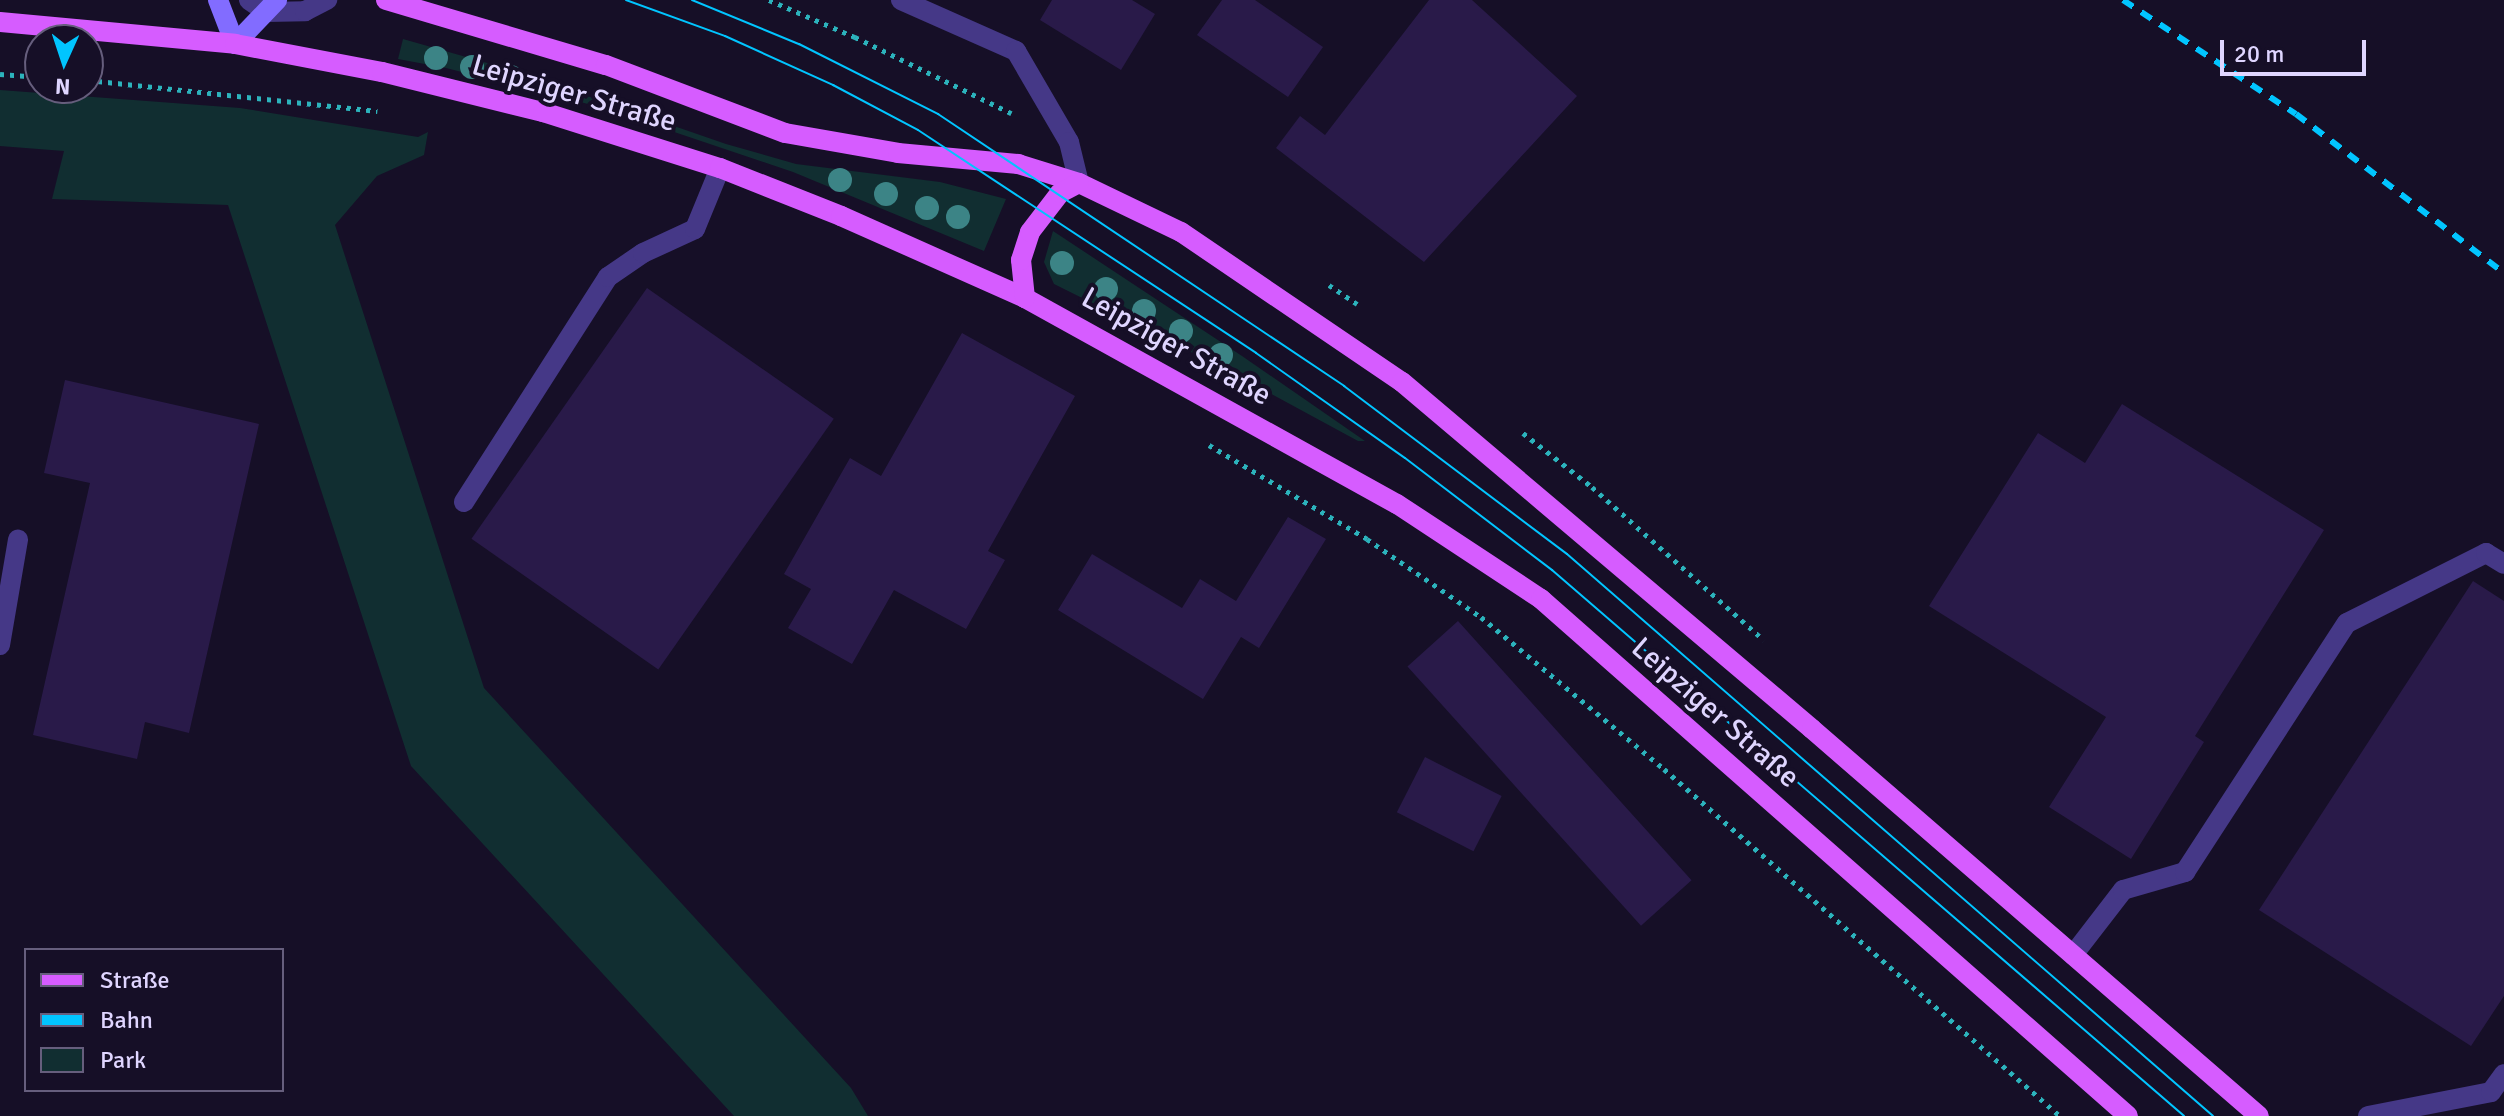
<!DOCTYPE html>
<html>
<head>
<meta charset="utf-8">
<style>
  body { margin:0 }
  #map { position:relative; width:2504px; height:1116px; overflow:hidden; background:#160f27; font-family:Signika,sans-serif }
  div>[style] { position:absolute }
  .green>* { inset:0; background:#112e31 }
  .building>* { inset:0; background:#291a49; transform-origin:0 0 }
  .path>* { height:5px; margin-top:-2.5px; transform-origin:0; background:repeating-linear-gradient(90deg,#2cb3bc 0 4px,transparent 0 10px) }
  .lane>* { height:20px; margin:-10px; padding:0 10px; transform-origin:10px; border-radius:10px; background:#453887 }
  .secondary>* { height:20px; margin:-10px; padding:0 10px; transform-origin:10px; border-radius:10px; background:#826cff }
  .primary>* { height:20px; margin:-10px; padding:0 10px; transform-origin:10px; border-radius:10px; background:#d65cff }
  .tram>* { height:2px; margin:-1px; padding:0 1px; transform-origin:1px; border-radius:1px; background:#01c5ff }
  .rail>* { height:6px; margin-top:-3px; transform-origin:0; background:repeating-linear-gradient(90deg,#01c5ff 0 12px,transparent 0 22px) }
  .trees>* { width:24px; height:24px; margin:-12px; border-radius:50%; background:#3c8486 }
  span { translate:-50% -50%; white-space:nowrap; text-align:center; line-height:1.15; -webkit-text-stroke:8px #160f27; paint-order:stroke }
  .street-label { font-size:30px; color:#dfd5ff }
  .legend { position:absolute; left:24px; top:948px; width:260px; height:144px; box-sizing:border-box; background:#160f27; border:2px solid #665e7d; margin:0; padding:10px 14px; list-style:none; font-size:24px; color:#dfd5ff }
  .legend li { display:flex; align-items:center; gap:16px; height:40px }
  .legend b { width:40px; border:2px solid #665e7d }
  .north { position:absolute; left:24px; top:24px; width:80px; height:80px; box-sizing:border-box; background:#160f27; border:2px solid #665e7d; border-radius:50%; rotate:183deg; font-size:22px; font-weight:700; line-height:32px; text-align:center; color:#dfd5ff }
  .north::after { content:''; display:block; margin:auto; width:28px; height:36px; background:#01c5ff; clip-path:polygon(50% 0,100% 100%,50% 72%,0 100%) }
  .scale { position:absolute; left:2220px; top:40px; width:146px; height:36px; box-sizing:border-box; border:4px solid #dfd5ff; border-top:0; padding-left:10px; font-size:24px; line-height:28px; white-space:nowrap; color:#dfd5ff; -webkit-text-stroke:6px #160f27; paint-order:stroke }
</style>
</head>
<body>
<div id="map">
  <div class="green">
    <div style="clip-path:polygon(403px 39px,515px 71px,726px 144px,796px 164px,940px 182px,1006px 199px,984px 251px,793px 172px,600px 107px,446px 68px,398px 59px)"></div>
    <div style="clip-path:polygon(0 90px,240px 108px,418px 137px,428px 132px,424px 155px,377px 176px,335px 225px,484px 688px,851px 1088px,868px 1116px,734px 1116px,411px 766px,228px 205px,52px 199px,64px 151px,0 146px)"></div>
    <div style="clip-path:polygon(1053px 231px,1242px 356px,1365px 441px,1358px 441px,1233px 373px,1054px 284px,1044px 262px)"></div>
  </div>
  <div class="building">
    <div style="clip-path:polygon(1052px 0,1132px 0,1155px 14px,1121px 70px,1040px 20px)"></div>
    <div style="clip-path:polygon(1222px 0,1255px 0,1323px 47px,1288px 97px,1197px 35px)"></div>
    <div style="clip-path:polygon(1429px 0,1472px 0,1577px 96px,1424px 262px,1276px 148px,1300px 116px,1325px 135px)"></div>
    <div style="left:647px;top:288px;width:228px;height:306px;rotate:35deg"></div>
    <div style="clip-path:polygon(962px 333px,1075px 396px,988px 551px,1005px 560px,966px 629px,894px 590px,852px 664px,788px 628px,811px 589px,784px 574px,850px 458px,881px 476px)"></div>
    <div style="clip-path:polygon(65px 380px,259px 424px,189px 733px,145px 722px,137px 759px,33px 735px,90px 483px,44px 473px)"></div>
    <div style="clip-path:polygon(2122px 404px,2324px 530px,2195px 736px,2204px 742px,2131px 859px,2049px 807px,2106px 717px,1929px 606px,2038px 433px,2085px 463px)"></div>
    <div style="clip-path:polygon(1288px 517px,1326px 539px,1259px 648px,1241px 637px,1203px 699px,1058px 610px,1092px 554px,1182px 608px,1200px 579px,1236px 601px)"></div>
    <div style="clip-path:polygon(2473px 581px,2504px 601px,2504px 996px,2471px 1046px,2259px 910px)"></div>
    <div style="left:1458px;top:621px;width:349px;height:68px;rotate:48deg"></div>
    <div style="left:1425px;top:757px;width:86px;height:62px;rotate:27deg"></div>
  </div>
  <div class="path">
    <div style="left:769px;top:0;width:94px;rotate:23.3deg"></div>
    <div style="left:855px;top:37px;width:174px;rotate:26deg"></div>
    <div style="left:0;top:74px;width:40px;rotate:4.3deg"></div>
    <div style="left:88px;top:80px;width:291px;rotate:6.1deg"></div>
    <div style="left:1329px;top:285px;width:34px;rotate:34deg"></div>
    <div style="left:1523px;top:433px;width:88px;rotate:38deg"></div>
    <div style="left:1592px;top:487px;width:230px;rotate:41.7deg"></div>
    <div style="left:1209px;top:445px;width:184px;rotate:30.7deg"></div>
    <div style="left:1367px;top:539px;width:138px;rotate:34.4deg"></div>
    <div style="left:1481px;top:617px;width:238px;rotate:39.7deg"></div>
    <div style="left:1664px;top:769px;width:527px;rotate:41.23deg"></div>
  </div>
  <div class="lane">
    <div style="left:249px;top:0;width:21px;rotate:35deg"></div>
    <div style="left:266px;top:12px;width:39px;rotate:-1deg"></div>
    <div style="left:305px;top:11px;width:25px;rotate:-27deg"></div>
    <div style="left:901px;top:0;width:126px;rotate:23.9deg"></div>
    <div style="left:1016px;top:51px;width:105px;rotate:59.8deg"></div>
    <div style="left:1069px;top:142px;width:42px;rotate:76.3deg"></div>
    <div style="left:464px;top:502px;width:267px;rotate:-57.4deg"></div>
    <div style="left:608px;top:277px;width:42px;rotate:-34.4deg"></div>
    <div style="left:643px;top:253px;width:57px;rotate:-24.8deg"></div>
    <div style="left:695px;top:229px;width:66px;rotate:-67.7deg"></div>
    <div style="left:0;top:645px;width:107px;rotate:-80.3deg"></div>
    <div style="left:2073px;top:955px;width:82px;rotate:-52.4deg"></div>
    <div style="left:2123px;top:890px;width:65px;rotate:-16.2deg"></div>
    <div style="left:2185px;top:872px;width:297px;rotate:-57deg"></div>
    <div style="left:2347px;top:623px;width:156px;rotate:-26.7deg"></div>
    <div style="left:2486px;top:553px;width:21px;rotate:31deg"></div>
    <div style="left:2368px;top:1116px;width:125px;rotate:-11deg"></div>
    <div style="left:2491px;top:1092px;width:22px;rotate:-54deg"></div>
  </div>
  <div class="secondary">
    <div style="left:218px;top:0;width:47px;rotate:68.9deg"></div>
    <div style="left:235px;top:44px;width:61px;rotate:-46.3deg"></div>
  </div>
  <div class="primary">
    <div style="left:386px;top:0;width:229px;rotate:16.5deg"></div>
    <div style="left:606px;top:65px;width:191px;rotate:20.8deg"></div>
    <div style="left:785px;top:133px;width:115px;rotate:10deg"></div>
    <div style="left:898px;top:153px;width:121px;rotate:5.2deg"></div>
    <div style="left:1018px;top:164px;width:64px;rotate:17.3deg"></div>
    <div style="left:1079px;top:183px;width:113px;rotate:25.7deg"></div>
    <div style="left:1181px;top:232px;width:267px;rotate:34.2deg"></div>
    <div style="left:1402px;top:382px;width:537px;rotate:40.24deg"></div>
    <div style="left:1812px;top:729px;width:591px;rotate:40.89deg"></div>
    <div style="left:0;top:22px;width:236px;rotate:5.3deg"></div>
    <div style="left:235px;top:44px;width:150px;rotate:10.8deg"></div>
    <div style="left:382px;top:72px;width:166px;rotate:14deg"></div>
    <div style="left:543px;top:112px;width:186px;rotate:17.6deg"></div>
    <div style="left:720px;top:168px;width:130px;rotate:21.6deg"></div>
    <div style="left:841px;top:216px;width:201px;rotate:24deg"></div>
    <div style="left:1025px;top:298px;width:425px;rotate:29deg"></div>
    <div style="left:1397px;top:504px;width:173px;rotate:33.4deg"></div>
    <div style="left:1541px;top:599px;width:782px;rotate:41.37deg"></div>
    <div style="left:1025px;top:298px;width:38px;rotate:-96deg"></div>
    <div style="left:1021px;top:260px;width:29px;rotate:-72deg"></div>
    <div style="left:1030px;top:232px;width:49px;rotate:-52.4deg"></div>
    <div style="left:1060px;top:193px;width:21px;rotate:-28deg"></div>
  </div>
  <div class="tram">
    <div style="left:626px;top:0;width:105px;rotate:20deg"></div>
    <div style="left:725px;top:36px;width:119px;rotate:24.4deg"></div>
    <div style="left:833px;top:85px;width:96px;rotate:27.9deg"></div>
    <div style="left:918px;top:130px;width:405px;rotate:33.4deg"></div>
    <div style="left:1256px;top:353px;width:182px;rotate:35.2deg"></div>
    <div style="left:1405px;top:458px;width:185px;rotate:37.3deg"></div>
    <div style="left:1552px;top:570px;width:835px;rotate:40.82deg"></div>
    <div style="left:692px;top:0;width:116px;rotate:22.4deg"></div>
    <div style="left:799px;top:44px;width:156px;rotate:26.7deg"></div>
    <div style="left:938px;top:114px;width:489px;rotate:33.8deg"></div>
    <div style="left:1344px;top:386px;width:279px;rotate:37deg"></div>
    <div style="left:1567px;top:554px;width:856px;rotate:41.02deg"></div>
  </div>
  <div class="rail">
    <div style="left:2123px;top:0;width:207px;rotate:33.4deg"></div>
    <div style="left:2296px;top:114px;width:262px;rotate:37.4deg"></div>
  </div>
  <div class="trees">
    <div style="left:436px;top:58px"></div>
    <div style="left:472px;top:67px"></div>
    <div style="left:511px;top:77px"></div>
    <div style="left:840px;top:180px"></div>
    <div style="left:886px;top:194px"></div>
    <div style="left:927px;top:208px"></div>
    <div style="left:958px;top:217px"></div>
    <div style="left:1062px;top:263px"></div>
    <div style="left:1106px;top:289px"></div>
    <div style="left:1144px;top:311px"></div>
    <div style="left:1181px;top:331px"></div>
    <div style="left:1221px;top:355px"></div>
  </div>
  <div class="street-label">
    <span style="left:574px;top:94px;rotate:16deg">Leipziger Straße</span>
    <span style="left:1176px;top:347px;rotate:29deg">Leipziger Straße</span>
    <span style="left:1715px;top:713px;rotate:41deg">Leipziger Straße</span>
  </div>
  <ul class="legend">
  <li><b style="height:10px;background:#d65cff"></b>Straße</li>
  <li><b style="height:10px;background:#01c5ff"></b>Bahn</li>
  <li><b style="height:22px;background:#112e31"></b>Park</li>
  </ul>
  <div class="north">N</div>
  <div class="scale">20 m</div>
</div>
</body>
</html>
